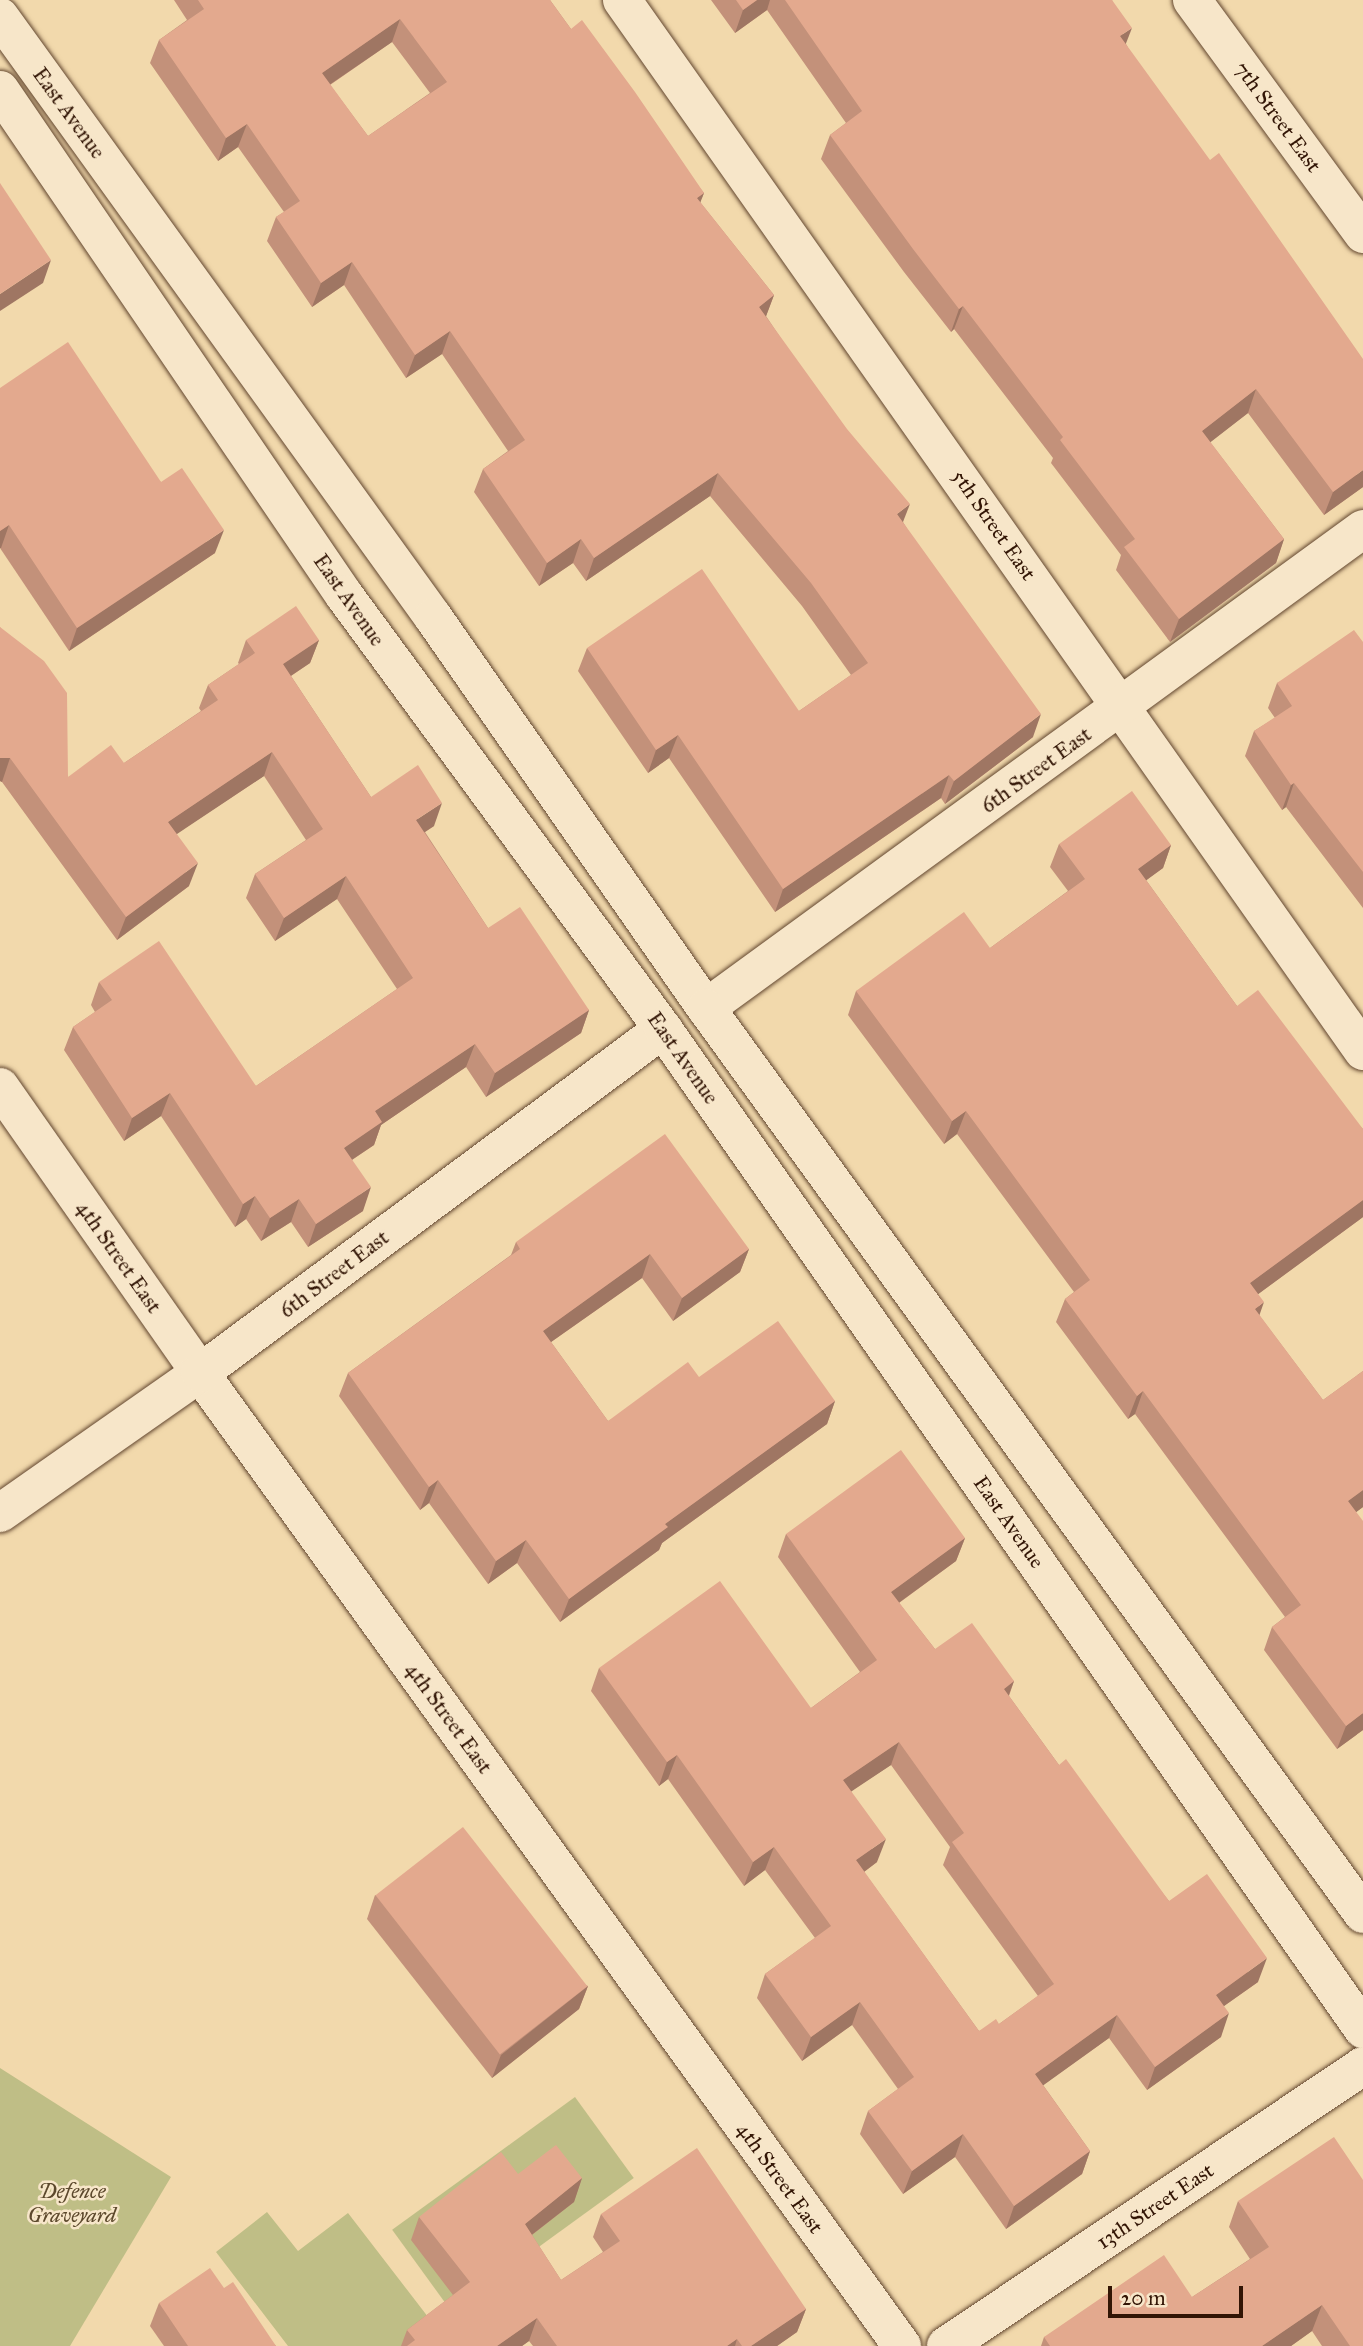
<!DOCTYPE html>
<html>
<head>
<meta charset="utf-8">
<style>
  body { margin:0 }
  #map { position:relative; width:1363px; height:2346px; overflow:hidden; background:#f2d9ac; font-family:"IM FELL Great Primer",serif }
  div>[style] { position:absolute }
  .green>* { inset:0; background:#bfbe86; transform-origin:0 0 }
  .roads { filter:drop-shadow(0 0 2px #62462f) drop-shadow(0 0 2px #62462f) }
  .minor>* { height:38px; margin:-19px; padding:0 19px; transform-origin:19px; border-radius:19px; background:#f7e6c9 }
  .tertiary>* { height:38px; margin:-19px; padding:0 19px; transform-origin:19px; border-radius:19px; background:#f7e6c9 }
  .wall>* { inset:0; background:#c3917a }
  .shaded-wall>* { inset:0; background:#9f7663 }
  .building>* { inset:0; background:#e3a98e; transform-origin:0 0 }
  span { translate:-50% -50%; white-space:nowrap; text-align:center; line-height:1.15; -webkit-text-stroke:5px #f7e6c9; paint-order:stroke }
  .street-label { font-size:21px; color:#321505 }
  .park-label { font-size:21px; color:#5c482c; font-style:italic }
  .scale { position:absolute; left:1108px; top:2286px; width:135px; height:32px; box-sizing:border-box; border:4px solid #321505; border-top:0; padding-left:9px; font-size:21px; line-height:24px; white-space:nowrap; color:#321505; -webkit-text-stroke:5px #f7e6c9; paint-order:stroke }
</style>
</head>
<body>
<div id="map">
  <div class="green">
    <div style="clip-path:polygon(0 2068px,171px 2177px,70px 2346px,0 2346px)"></div>
    <div style="left:575px;top:2097px;width:100px;height:226px;rotate:54deg"></div>
    <div style="clip-path:polygon(267px 2212px,298px 2251px,348px 2213px,435px 2326px,408px 2346px,288px 2346px,216px 2252px)"></div>
  </div>
  <div class="roads">
    <div class="minor">
      <div style="left:622px;top:0;width:1286px;rotate:54.81deg"></div>
      <div style="left:1192px;top:0;width:290px;rotate:53.8deg"></div>
      <div style="left:706px;top:1008px;width:813px;rotate:-36.09deg"></div>
      <div style="left:0;top:1087px;width:349px;rotate:55deg"></div>
      <div style="left:200px;top:1373px;width:1200px;rotate:54.19deg"></div>
      <div style="left:0;top:1513px;width:244px;rotate:-35deg"></div>
      <div style="left:200px;top:1373px;width:577px;rotate:-36.61deg"></div>
      <div style="left:946px;top:2346px;width:502px;rotate:-33.88deg"></div>
    </div>
    <div class="tertiary">
      <div style="left:0;top:17px;width:740px;rotate:54.18deg"></div>
      <div style="left:433px;top:617px;width:477px;rotate:55.1deg"></div>
      <div style="left:706px;top:1008px;width:1119px;rotate:54.05deg"></div>
      <div style="left:0;top:90px;width:611px;rotate:55.74deg"></div>
      <div style="left:344px;top:595px;width:539px;rotate:53.68deg"></div>
      <div style="left:663px;top:1029px;width:1221px;rotate:55.01deg"></div>
    </div>
  </div>
  <div class="wall">
    <div style="clip-path:polygon(evenodd,174px 0,550px 0,571px 29px,704px 193px,700px 202px,774px 295px,766px 316px,903px 522px,1033px 737px,945px 804px,941px 798px,775px 912px,669px 758px,648px 773px,578px 671px,587px 648px,799px 711px,851px 675px,802px 606px,710px 496px,586px 581px,573px 563px,539px 586px,474px 492px,483px 469px,508px 451px,442px 354px,406px 378px,344px 285px,312px 307px,267px 241px,276px 217px,284px 212px,238px 147px,218px 161px,150px 63px,159px 40px,187px 20px,174px 0,392px 42px,430px 93px,368px 136px,330px 85px,392px 42px)"></div>
    <div style="clip-path:polygon(711px 0,1112px 0,1126px 44px,1363px 487px,1324px 515px,1248px 413px,1210px 442px,1284px 539px,1276px 563px,1170px 642px,1116px 570px,1121px 555px,1051px 463px,1053px 458px,954px 329px,951px 332px,904px 272px,821px 159px,830px 135px,846px 123px,767px 10px,735px 33px)"></div>
    <div style="clip-path:polygon(0 388px,161px 482px,215px 553px,69px 651px,0 548px)"></div>
    <div style="clip-path:polygon(0 627px,68px 777px,124px 763px,201px 711px,199px 708px,208px 685px,239px 664px,238px 663px,246px 640px,319px 640px,310px 663px,291px 676px,371px 797px,434px 826px,425px 832px,488px 928px,589px 1010px,581px 1033px,486px 1097px,466px 1067px,381px 1125px,374px 1145px,352px 1160px,363px 1211px,308px 1247px,291px 1222px,261px 1241px,246px 1219px,235px 1227px,161px 1116px,124px 1141px,64px 1050px,73px 1027px,95px 1012px,91px 1005px,99px 982px,256px 1086px,397px 989px,337px 899px,275px 941px,246px 898px,255px 874px,306px 840px,264px 776px,176px 834px,189px 886px,117px 940px,2px 782px,0 781px)"></div>
    <div style="clip-path:polygon(1363px 642px,1363px 908px,1286px 807px,1282px 810px,1245px 756px,1254px 731px,1275px 718px,1268px 708px,1277px 683px)"></div>
    <div style="clip-path:polygon(1059px 844px,1171px 845px,1163px 868px,1146px 880px,1237px 1006px,1363px 1129px,1363px 1217px,1258px 1294px,1259px 1315px,1323px 1400px,1363px 1371px,1363px 1507px,1356px 1512px,1363px 1730px,1337px 1749px,1264px 1650px,1272px 1627px,1285px 1617px,1135px 1414px,1128px 1419px,1056px 1322px,1065px 1299px,1074px 1292px,957px 1134px,944px 1144px,848px 1015px,856px 991px,990px 948px,1068px 891px,1050px 867px)"></div>
    <div style="clip-path:polygon(516px 1242px,749px 1249px,740px 1272px,673px 1321px,642px 1278px,551px 1342px,608px 1421px,699px 1377px,835px 1401px,827px 1424px,662px 1543px,659px 1550px,560px 1622px,517px 1563px,488px 1584px,429px 1503px,420px 1510px,339px 1396px,348px 1373px,511px 1255px)"></div>
    <div style="clip-path:polygon(evenodd,786px 1534px,965px 1538px,956px 1561px,899px 1603px,935px 1649px,1014px 1681px,1009px 1696px,1059px 1765px,1169px 1901px,1258px 1982px,1224px 2006px,1221px 2037px,1147px 2090px,1109px 2038px,1043px 2085px,1090px 2151px,1082px 2174px,1006px 2229px,955px 2157px,903px 2194px,860px 2134px,868px 2111px,898px 2089px,852px 2025px,802px 2061px,757px 1998px,765px 1974px,815px 1938px,765px 1870px,744px 1886px,668px 1779px,659px 1786px,591px 1691px,599px 1668px,811px 1708px,860px 1672px,778px 1557px,786px 1534px,891px 1765px,950px 1847px,943px 1865px,1038px 1996px,999px 2024px,979px 2031px,864px 1872px,877px 1862px,851px 1791px,891px 1765px)"></div>
    <div style="clip-path:polygon(375px 1895px,588px 1986px,579px 2009px,492px 2078px,367px 1919px)"></div>
    <div style="clip-path:polygon(518px 2174px,582px 2178px,574px 2202px,532px 2235px,561px 2280px,603px 2252px,593px 2237px,601px 2214px,806px 2309px,797px 2332px,777px 2346px,533px 2346px,529px 2341px,522px 2346px,401px 2346px,407px 2330px,453px 2295px,411px 2240px,419px 2217px)"></div>
    <div style="clip-path:polygon(1238px 2201px,1363px 2346px,1322px 2346px,1312px 2331px,1291px 2346px,1041px 2346px,1044px 2337px,1192px 2297px,1250px 2259px,1229px 2227px)"></div>
    <div style="clip-path:polygon(224px 2288px,276px 2346px,164px 2346px,150px 2326px,159px 2303px)"></div>
  </div>
  <div class="shaded-wall">
    <div style="clip-path:polygon(757px 0,770px 0,767px 10px,735px 33px,743px 10px)"></div>
    <div style="clip-path:polygon(400px 19px,392px 42px,313px 96px,322px 73px)"></div>
    <div style="clip-path:polygon(1132px 28px,1123px 51px,1120px 36px)"></div>
    <div style="clip-path:polygon(247px 124px,238px 147px,218px 161px,226px 138px)"></div>
    <div style="clip-path:polygon(704px 193px,695px 216px,697px 198px)"></div>
    <div style="clip-path:polygon(51px 260px,43px 283px,0 311px,0 294px)"></div>
    <div style="clip-path:polygon(352px 262px,344px 285px,312px 307px,321px 283px)"></div>
    <div style="clip-path:polygon(774px 295px,765px 319px,759px 307px)"></div>
    <div style="clip-path:polygon(963px 306px,954px 329px,951px 332px,959px 309px)"></div>
    <div style="clip-path:polygon(450px 331px,442px 354px,406px 378px,415px 355px)"></div>
    <div style="clip-path:polygon(1256px 389px,1248px 413px,1194px 455px,1202px 431px)"></div>
    <div style="clip-path:polygon(1363px 470px,1363px 487px,1324px 515px,1333px 492px)"></div>
    <div style="clip-path:polygon(718px 473px,710px 496px,586px 581px,594px 558px)"></div>
    <div style="clip-path:polygon(910px 504px,901px 527px,897px 514px)"></div>
    <div style="clip-path:polygon(9px 525px,1px 548px,0 548px,0 531px)"></div>
    <div style="clip-path:polygon(224px 530px,215px 553px,69px 651px,77px 628px)"></div>
    <div style="clip-path:polygon(581px 539px,573px 563px,539px 586px,547px 563px)"></div>
    <div style="clip-path:polygon(1284px 539px,1276px 563px,1170px 642px,1179px 619px)"></div>
    <div style="clip-path:polygon(319px 640px,310px 663px,274px 687px,283px 664px)"></div>
    <div style="clip-path:polygon(1041px 714px,1033px 737px,945px 804px,954px 781px)"></div>
    <div style="clip-path:polygon(678px 735px,669px 758px,648px 773px,656px 750px)"></div>
    <div style="clip-path:polygon(272px 752px,264px 776px,159px 846px,168px 822px)"></div>
    <div style="clip-path:polygon(0 758px,10px 758px,2px 782px,0 781px)"></div>
    <div style="clip-path:polygon(949px 775px,941px 798px,775px 912px,783px 889px)"></div>
    <div style="clip-path:polygon(1294px 783px,1286px 807px,1282px 810px,1291px 785px)"></div>
    <div style="clip-path:polygon(442px 803px,434px 826px,408px 843px,416px 820px)"></div>
    <div style="clip-path:polygon(1171px 845px,1163px 868px,1129px 893px,1138px 869px)"></div>
    <div style="clip-path:polygon(198px 863px,189px 886px,117px 940px,126px 917px)"></div>
    <div style="clip-path:polygon(346px 876px,337px 899px,275px 941px,284px 918px)"></div>
    <div style="clip-path:polygon(589px 1010px,581px 1033px,486px 1097px,495px 1073px)"></div>
    <div style="clip-path:polygon(475px 1044px,466px 1067px,381px 1125px,374px 1145px,335px 1171px,344px 1148px,375px 1111px)"></div>
    <div style="clip-path:polygon(170px 1093px,161px 1116px,124px 1141px,132px 1118px)"></div>
    <div style="clip-path:polygon(966px 1111px,957px 1134px,944px 1144px,952px 1121px)"></div>
    <div style="clip-path:polygon(371px 1187px,363px 1211px,308px 1247px,316px 1224px)"></div>
    <div style="clip-path:polygon(255px 1196px,246px 1219px,235px 1227px,243px 1204px)"></div>
    <div style="clip-path:polygon(299px 1199px,291px 1222px,261px 1241px,270px 1218px)"></div>
    <div style="clip-path:polygon(1363px 1200px,1363px 1217px,1242px 1306px,1250px 1283px)"></div>
    <div style="clip-path:polygon(749px 1249px,740px 1272px,673px 1321px,682px 1298px)"></div>
    <div style="clip-path:polygon(650px 1254px,642px 1278px,534px 1354px,543px 1331px)"></div>
    <div style="clip-path:polygon(1264px 1302px,1256px 1325px,1255px 1309px)"></div>
    <div style="clip-path:polygon(1143px 1391px,1135px 1414px,1128px 1419px,1137px 1396px)"></div>
    <div style="clip-path:polygon(835px 1401px,827px 1424px,662px 1543px,659px 1550px,560px 1622px,569px 1599px,665px 1524px)"></div>
    <div style="clip-path:polygon(438px 1480px,429px 1503px,420px 1510px,429px 1487px)"></div>
    <div style="clip-path:polygon(1363px 1490px,1363px 1507px,1340px 1524px,1348px 1501px)"></div>
    <div style="clip-path:polygon(965px 1538px,956px 1561px,882px 1615px,891px 1592px)"></div>
    <div style="clip-path:polygon(526px 1540px,517px 1563px,488px 1584px,496px 1561px)"></div>
    <div style="clip-path:polygon(1014px 1681px,1005px 1705px,1004px 1689px)"></div>
    <div style="clip-path:polygon(1363px 1713px,1363px 1730px,1337px 1749px,1346px 1726px)"></div>
    <div style="clip-path:polygon(899px 1742px,891px 1765px,834px 1803px,843px 1780px)"></div>
    <div style="clip-path:polygon(677px 1755px,668px 1779px,659px 1786px,667px 1762px)"></div>
    <div style="clip-path:polygon(886px 1839px,877px 1862px,848px 1884px,856px 1860px)"></div>
    <div style="clip-path:polygon(774px 1847px,765px 1870px,744px 1886px,753px 1862px)"></div>
    <div style="clip-path:polygon(1267px 1958px,1258px 1982px,1207px 2018px,1216px 1995px)"></div>
    <div style="clip-path:polygon(588px 1986px,579px 2009px,492px 2078px,501px 2055px)"></div>
    <div style="clip-path:polygon(860px 2002px,852px 2025px,802px 2061px,811px 2037px)"></div>
    <div style="clip-path:polygon(1229px 2013px,1221px 2037px,1147px 2090px,1155px 2067px)"></div>
    <div style="clip-path:polygon(1117px 2015px,1109px 2038px,1027px 2097px,1035px 2074px)"></div>
    <div style="clip-path:polygon(963px 2134px,955px 2157px,903px 2194px,912px 2171px)"></div>
    <div style="clip-path:polygon(1090px 2151px,1082px 2174px,1006px 2229px,1014px 2206px)"></div>
    <div style="clip-path:polygon(582px 2178px,574px 2202px,516px 2247px,525px 2224px)"></div>
    <div style="clip-path:polygon(1322px 2305px,1312px 2331px,1291px 2346px,1262px 2346px)"></div>
    <div style="clip-path:polygon(806px 2309px,797px 2332px,777px 2346px,751px 2346px)"></div>
    <div style="clip-path:polygon(537px 2318px,529px 2341px,522px 2346px,497px 2346px)"></div>
    <div style="clip-path:polygon(737px 2339px,735px 2346px,727px 2346px)"></div>
  </div>
  <div class="building">
    <div style="clip-path:polygon(evenodd,198px 0,550px 0,571px 29px,582px 20px,635px 92px,704px 193px,697px 198px,774px 295px,759px 307px,847px 429px,910px 504px,897px 514px,1041px 714px,954px 781px,949px 775px,783px 889px,678px 735px,656px 750px,587px 648px,702px 569px,799px 711px,868px 663px,811px 583px,718px 473px,594px 558px,581px 539px,547px 563px,483px 469px,525px 440px,450px 331px,415px 355px,352px 262px,321px 283px,276px 217px,300px 201px,247px 124px,226px 138px,159px 40px,204px 9px,198px 0,400px 19px,447px 82px,368px 136px,322px 73px,400px 19px)"></div>
    <div style="clip-path:polygon(736px 0,757px 0,743px 10px)"></div>
    <div style="clip-path:polygon(785px 0,1112px 0,1132px 28px,1120px 36px,1210px 160px,1219px 153px,1363px 359px,1363px 470px,1333px 492px,1256px 389px,1202px 431px,1284px 539px,1179px 619px,1124px 547px,1135px 539px,1060px 440px,1063px 437px,963px 306px,959px 309px,913px 249px,830px 135px,862px 111px)"></div>
    <div style="clip-path:polygon(0 183px,51px 260px,0 294px)"></div>
    <div style="clip-path:polygon(68px 342px,161px 482px,182px 468px,224px 530px,77px 628px,9px 525px,0 531px,0 388px)"></div>
    <div style="clip-path:polygon(296px 606px,319px 640px,283px 664px,371px 797px,418px 765px,442px 803px,416px 820px,488px 928px,520px 907px,589px 1010px,495px 1073px,475px 1044px,375px 1111px,382px 1122px,344px 1148px,371px 1187px,316px 1224px,299px 1199px,270px 1218px,255px 1196px,243px 1204px,170px 1093px,132px 1118px,73px 1027px,112px 1000px,99px 982px,159px 941px,256px 1086px,413px 978px,346px 876px,284px 918px,255px 874px,323px 829px,272px 752px,168px 822px,198px 863px,126px 917px,10px 758px,0 758px,0 627px,44px 661px,67px 693px,68px 777px,111px 745px,124px 763px,218px 700px,208px 685px,255px 653px,246px 640px)"></div>
    <div style="clip-path:polygon(1354px 630px,1363px 642px,1363px 872px,1294px 783px,1291px 785px,1254px 731px,1292px 706px,1277px 683px)"></div>
    <div style="clip-path:polygon(1132px 791px,1171px 845px,1138px 869px,1237px 1006px,1258px 990px,1363px 1129px,1363px 1200px,1250px 1283px,1264px 1302px,1255px 1309px,1323px 1400px,1363px 1371px,1363px 1490px,1348px 1501px,1363px 1521px,1363px 1713px,1346px 1726px,1272px 1627px,1301px 1605px,1143px 1391px,1137px 1396px,1065px 1299px,1090px 1280px,966px 1111px,952px 1121px,856px 991px,964px 912px,990px 948px,1085px 879px,1059px 844px)"></div>
    <div style="clip-path:polygon(665px 1134px,749px 1249px,682px 1298px,650px 1254px,543px 1331px,608px 1421px,688px 1362px,699px 1377px,778px 1321px,835px 1401px,665px 1524px,668px 1527px,569px 1599px,526px 1540px,496px 1561px,438px 1480px,429px 1487px,348px 1373px,520px 1249px,516px 1242px)"></div>
    <div style="clip-path:polygon(evenodd,901px 1450px,965px 1538px,891px 1592px,935px 1649px,972px 1623px,1014px 1681px,1004px 1689px,1059px 1765px,1066px 1759px,1169px 1901px,1207px 1874px,1267px 1958px,1216px 1995px,1229px 2013px,1155px 2067px,1117px 2015px,1035px 2074px,1090px 2151px,1014px 2206px,963px 2134px,912px 2171px,868px 2111px,914px 2077px,860px 2002px,811px 2037px,765px 1974px,831px 1926px,774px 1847px,753px 1862px,677px 1755px,667px 1762px,599px 1668px,720px 1581px,811px 1708px,877px 1660px,786px 1534px,901px 1450px,899px 1742px,964px 1833px,952px 1842px,1054px 1984px,999px 2024px,996px 2019px,979px 2031px,856px 1860px,886px 1839px,843px 1780px,899px 1742px)"></div>
    <div style="left:463px;top:1827px;width:202px;height:111px;rotate:52deg"></div>
    <div style="clip-path:polygon(1334px 2137px,1363px 2180px,1363px 2346px,1350px 2346px,1322px 2305px,1262px 2346px,1050px 2346px,1044px 2337px,1164px 2255px,1192px 2297px,1269px 2247px,1238px 2201px)"></div>
    <div style="clip-path:polygon(556px 2145px,582px 2178px,525px 2224px,561px 2280px,620px 2241px,601px 2214px,697px 2148px,806px 2309px,751px 2346px,742px 2346px,737px 2339px,727px 2346px,557px 2346px,537px 2318px,497px 2346px,407px 2346px,415px 2340px,407px 2330px,470px 2282px,419px 2217px,501px 2152px,518px 2174px)"></div>
    <div style="clip-path:polygon(210px 2268px,224px 2288px,233px 2282px,276px 2346px,188px 2346px,159px 2303px)"></div>
  </div>
  <div class="street-label">
    <span style="left:69px;top:113px;rotate:54deg">East Avenue</span>
    <span style="left:1278px;top:117px;rotate:54deg">7th Street East</span>
    <span style="left:994px;top:525px;rotate:55deg">5th Street East</span>
    <span style="left:349px;top:600px;rotate:55deg">East Avenue</span>
    <span style="left:1036px;top:770px;rotate:-36deg">6th Street East</span>
    <span style="left:683px;top:1058px;rotate:55deg">East Avenue</span>
    <span style="left:119px;top:1257px;rotate:55deg">4th Street East</span>
    <span style="left:334px;top:1274px;rotate:-37deg">6th Street East</span>
    <span style="left:1009px;top:1522px;rotate:55deg">East Avenue</span>
    <span style="left:449px;top:1718px;rotate:54deg">4th Street East</span>
    <span style="left:780px;top:2178px;rotate:54deg">4th Street East</span>
    <span style="left:1155px;top:2206px;rotate:-34deg">13th Street East</span>
  </div>
  <div class="park-label">
    <span style="left:72px;top:2203px">Defence<br>Graveyard</span>
  </div>
  <div class="scale">20 m</div>
</div>
</body>
</html>
